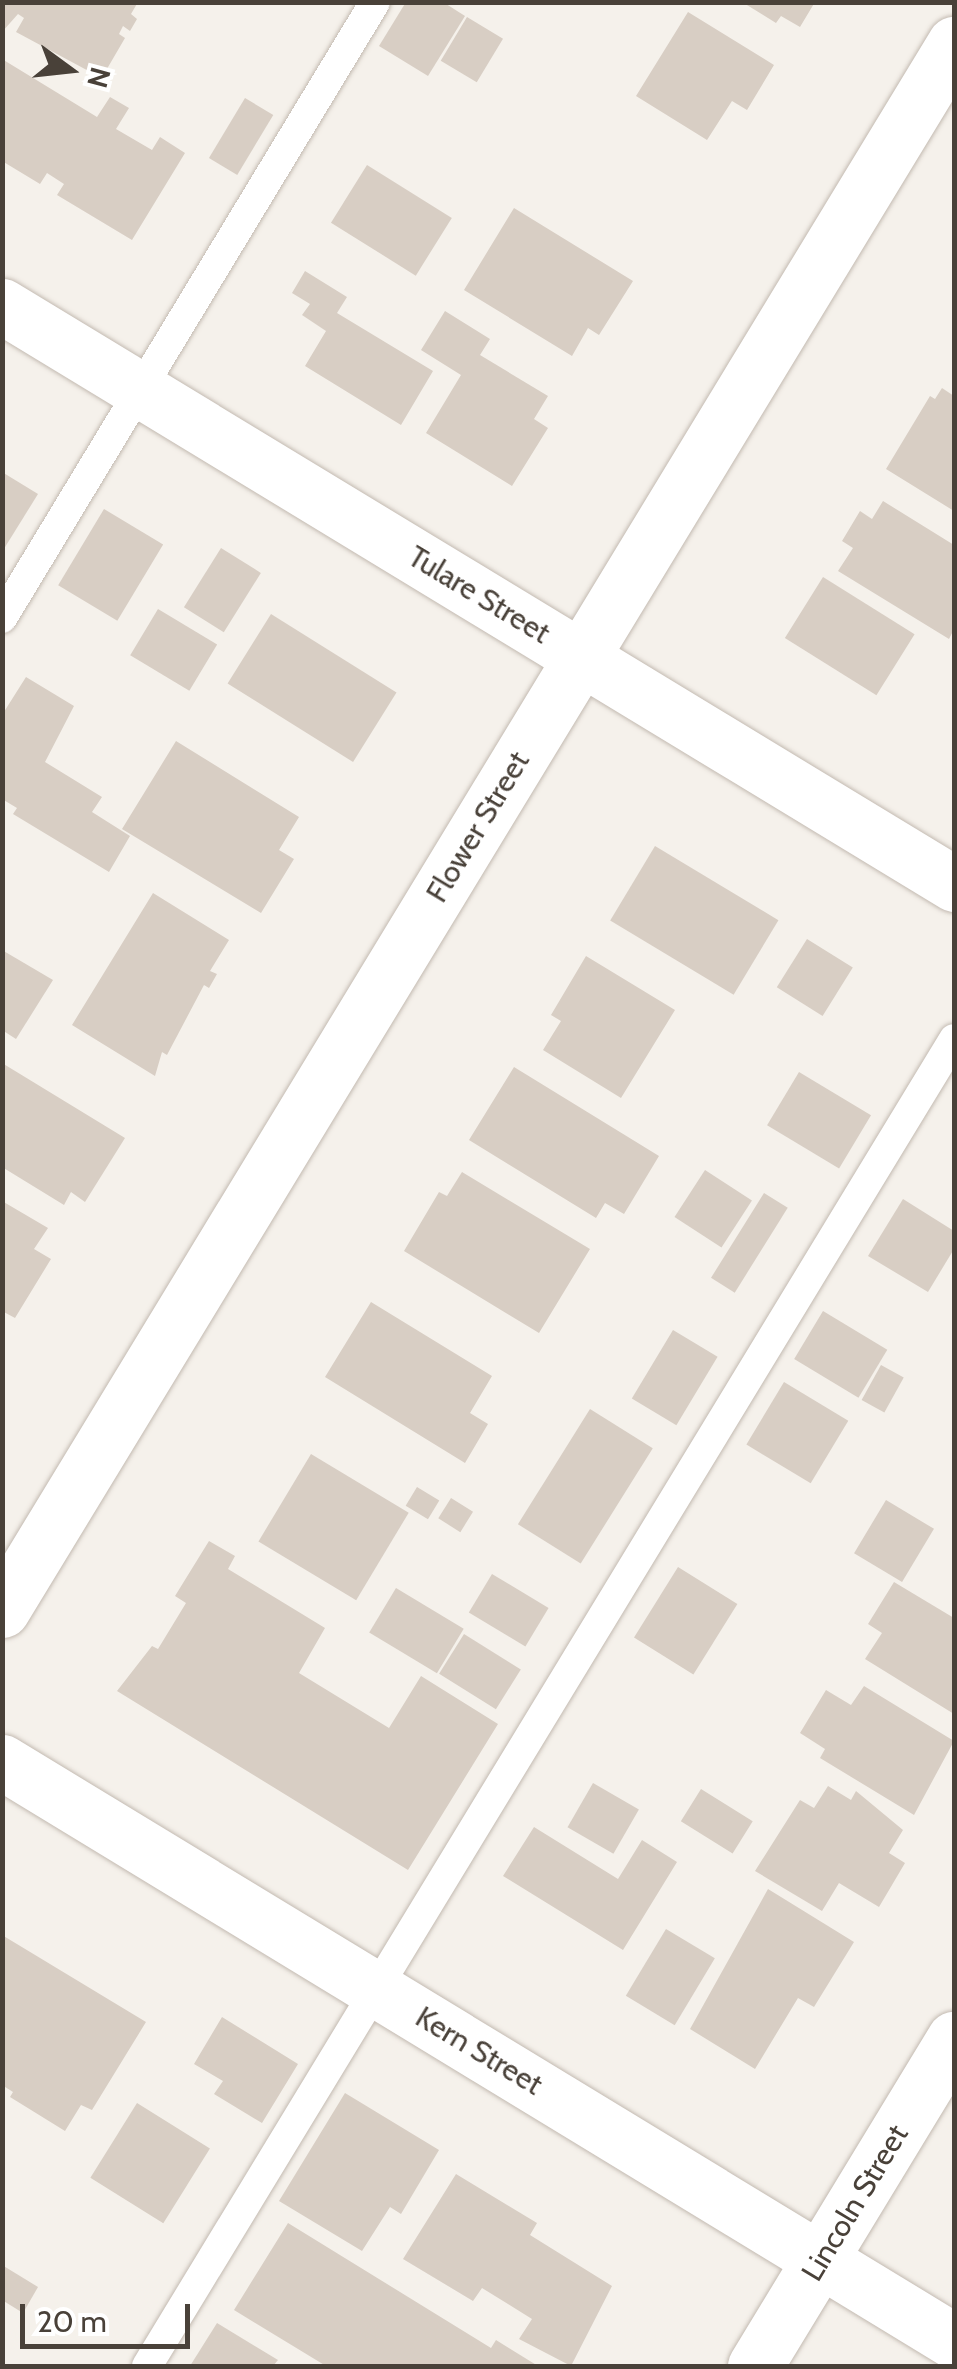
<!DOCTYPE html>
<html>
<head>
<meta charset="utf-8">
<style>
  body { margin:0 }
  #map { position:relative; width:957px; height:2369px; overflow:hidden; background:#f5f1eb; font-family:Cabin,sans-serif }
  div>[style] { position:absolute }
  .building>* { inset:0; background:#d8cec4; transform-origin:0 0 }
  .roads { filter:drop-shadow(0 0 2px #c3bab1) drop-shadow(0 0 2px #c3bab1) }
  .service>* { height:30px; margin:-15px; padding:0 15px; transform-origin:15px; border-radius:15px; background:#fff }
  .minor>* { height:55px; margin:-27.5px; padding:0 27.5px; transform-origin:27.5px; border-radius:27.5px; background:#fff }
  span { translate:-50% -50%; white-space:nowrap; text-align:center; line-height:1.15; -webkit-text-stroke:8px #fff; paint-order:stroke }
  .street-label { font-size:30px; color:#494139 }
  .frame { position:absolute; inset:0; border:5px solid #494139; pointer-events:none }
  .north { position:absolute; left:20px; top:20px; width:100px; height:100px; -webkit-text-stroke:8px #fff; paint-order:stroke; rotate:105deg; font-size:28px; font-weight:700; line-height:40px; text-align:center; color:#494139 }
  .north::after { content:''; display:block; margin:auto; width:35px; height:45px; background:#494139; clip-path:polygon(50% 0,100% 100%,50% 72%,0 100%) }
  .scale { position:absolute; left:20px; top:2304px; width:170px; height:45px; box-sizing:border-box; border:5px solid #494139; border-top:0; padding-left:12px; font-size:30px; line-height:35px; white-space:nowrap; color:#494139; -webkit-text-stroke:8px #fff; paint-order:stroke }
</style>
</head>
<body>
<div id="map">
  <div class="building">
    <div style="clip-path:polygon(2px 2px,138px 2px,131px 14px,137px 19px,130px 31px,123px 26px,119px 34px,125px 38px,104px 74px,96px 75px,16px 32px,24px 18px,18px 14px,2px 32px)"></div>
    <div style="clip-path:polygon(406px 2px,443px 2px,465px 16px,428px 76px,379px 46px)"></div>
    <div style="clip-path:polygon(742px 2px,815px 2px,800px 27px,781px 16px,776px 23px)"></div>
    <div style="clip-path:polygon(688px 12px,774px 65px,747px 110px,732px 101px,707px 140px,636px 96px)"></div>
    <div style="left:467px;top:17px;width:42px;height:51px;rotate:31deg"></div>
    <div style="clip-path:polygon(2px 59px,97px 117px,110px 97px,129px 108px,116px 129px,152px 150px,160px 137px,185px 153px,132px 240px,57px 195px,64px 184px,47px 173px,40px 184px,2px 161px)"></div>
    <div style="left:245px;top:98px;width:33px;height:70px;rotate:31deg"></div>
    <div style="left:367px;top:165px;width:100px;height:68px;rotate:32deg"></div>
    <div style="clip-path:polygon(514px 208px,633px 281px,599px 335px,588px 328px,572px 356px,464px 290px)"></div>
    <div style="clip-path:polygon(305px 271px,347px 297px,337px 313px,433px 371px,401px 425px,305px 366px,326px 331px,302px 315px,310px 304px,292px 293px)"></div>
    <div style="clip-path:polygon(445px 311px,490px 339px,480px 355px,548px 396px,534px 419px,548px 428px,512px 486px,426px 433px,461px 375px,421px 350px)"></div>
    <div style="clip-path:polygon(942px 388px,954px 396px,954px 511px,886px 469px,930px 396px,935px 399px)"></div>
    <div style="clip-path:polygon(2px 472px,38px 494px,2px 552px)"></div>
    <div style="clip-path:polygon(883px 501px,954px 545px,954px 629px,949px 639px,838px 571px,853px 548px,842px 541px,860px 511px,872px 519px)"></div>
    <div style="left:104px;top:509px;width:69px;height:89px;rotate:31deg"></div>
    <div style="left:221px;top:548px;width:47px;height:70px;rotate:32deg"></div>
    <div style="left:823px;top:577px;width:108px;height:72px;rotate:32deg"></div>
    <div style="left:158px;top:609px;width:69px;height:54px;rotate:31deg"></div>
    <div style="left:271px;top:614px;width:148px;height:82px;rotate:32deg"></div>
    <div style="clip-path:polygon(26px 677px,74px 706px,45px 762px,102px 797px,92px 812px,130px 836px,109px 872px,13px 814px,17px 808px,2px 799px,2px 715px)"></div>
    <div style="clip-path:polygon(176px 741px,299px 817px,279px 850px,294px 859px,261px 913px,122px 829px)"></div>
    <div style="left:655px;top:846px;width:144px;height:87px;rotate:31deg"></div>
    <div style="clip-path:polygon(153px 893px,229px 940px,210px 971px,217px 974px,209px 988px,204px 985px,167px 1055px,162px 1052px,155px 1076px,72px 1025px)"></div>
    <div style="left:807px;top:939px;width:54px;height:57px;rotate:32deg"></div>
    <div style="clip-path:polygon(2px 950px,53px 980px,16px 1039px,2px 1030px)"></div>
    <div style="clip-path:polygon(586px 956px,675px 1010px,621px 1098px,543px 1050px,561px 1021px,551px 1015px)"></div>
    <div style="clip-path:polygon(2px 1063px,125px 1138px,85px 1202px,71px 1192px,64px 1205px,2px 1167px)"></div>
    <div style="clip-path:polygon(514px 1067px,659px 1156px,624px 1214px,605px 1203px,596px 1218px,469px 1140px)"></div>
    <div style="left:799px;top:1072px;width:84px;height:62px;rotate:31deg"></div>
    <div style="left:705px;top:1170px;width:56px;height:56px;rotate:33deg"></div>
    <div style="clip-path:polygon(462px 1172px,590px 1249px,539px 1333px,404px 1251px,439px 1192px,447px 1196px)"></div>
    <div style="left:764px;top:1193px;width:28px;height:100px;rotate:32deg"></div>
    <div style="clip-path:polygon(903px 1199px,954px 1231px,954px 1249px,928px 1292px,868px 1256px)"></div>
    <div style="clip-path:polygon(2px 1201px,48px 1228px,34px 1249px,51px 1259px,15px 1318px,2px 1311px)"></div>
    <div style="clip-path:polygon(371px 1302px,492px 1376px,470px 1413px,488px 1424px,465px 1463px,325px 1377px)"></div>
    <div style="left:823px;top:1311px;width:75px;height:56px;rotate:31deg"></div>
    <div style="left:673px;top:1330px;width:52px;height:80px;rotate:31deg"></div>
    <div style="left:881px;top:1365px;width:26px;height:40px;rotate:29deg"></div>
    <div style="left:784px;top:1382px;width:75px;height:73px;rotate:31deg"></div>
    <div style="left:590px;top:1409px;width:74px;height:136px;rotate:32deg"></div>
    <div style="left:311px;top:1454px;width:114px;height:102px;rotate:31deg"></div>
    <div style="left:417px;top:1487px;width:26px;height:22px;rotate:31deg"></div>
    <div style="left:451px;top:1498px;width:26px;height:24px;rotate:32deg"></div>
    <div style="left:886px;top:1500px;width:56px;height:62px;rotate:31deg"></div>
    <div style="clip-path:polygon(209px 1541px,235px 1556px,228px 1569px,325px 1628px,299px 1673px,389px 1728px,421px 1676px,498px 1724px,408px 1870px,117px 1691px,152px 1646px,158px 1649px,186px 1603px,175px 1596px)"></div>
    <div style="left:678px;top:1567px;width:70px;height:83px;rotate:32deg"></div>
    <div style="left:492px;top:1574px;width:66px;height:45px;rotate:31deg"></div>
    <div style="clip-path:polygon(894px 1582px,954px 1618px,954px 1714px,865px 1659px,882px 1633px,868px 1624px)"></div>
    <div style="left:396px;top:1588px;width:79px;height:52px;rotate:31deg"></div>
    <div style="left:464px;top:1634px;width:67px;height:47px;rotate:32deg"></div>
    <div style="clip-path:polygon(864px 1686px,954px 1741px,914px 1815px,820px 1758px,825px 1749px,800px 1733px,826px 1690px,851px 1705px)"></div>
    <div style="left:593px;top:1783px;width:53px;height:51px;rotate:30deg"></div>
    <div style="clip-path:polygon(828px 1786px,851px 1800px,856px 1791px,903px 1830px,889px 1853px,905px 1863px,879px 1907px,839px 1883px,822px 1911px,755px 1871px,800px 1800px,814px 1808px)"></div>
    <div style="left:701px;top:1789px;width:61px;height:38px;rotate:32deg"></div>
    <div style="clip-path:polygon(534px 1827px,618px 1879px,642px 1840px,677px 1862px,623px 1950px,503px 1876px)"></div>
    <div style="clip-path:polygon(768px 1889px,854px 1942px,814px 2007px,798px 1998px,755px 2069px,690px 2029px)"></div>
    <div style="left:666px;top:1929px;width:57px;height:78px;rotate:31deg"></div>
    <div style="clip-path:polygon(2px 1935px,146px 2022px,92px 2110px,81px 2105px,65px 2131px,10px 2097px,13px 2092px,2px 2085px)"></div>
    <div style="clip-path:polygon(222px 2017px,298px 2064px,262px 2123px,214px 2094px,223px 2081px,194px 2064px)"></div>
    <div style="clip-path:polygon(345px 2093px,439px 2150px,401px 2214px,390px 2207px,362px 2251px,279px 2201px)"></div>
    <div style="left:137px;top:2103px;width:86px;height:88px;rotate:32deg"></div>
    <div style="clip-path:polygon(456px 2174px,537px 2223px,530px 2235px,612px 2286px,571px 2366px,519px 2339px,532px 2319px,482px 2288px,473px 2301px,403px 2259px)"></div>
    <div style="clip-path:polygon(288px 2223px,491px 2348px,496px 2340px,538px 2366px,326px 2366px,234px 2310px)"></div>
    <div style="clip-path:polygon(2px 2265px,38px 2287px,23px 2313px,2px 2300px)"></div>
    <div style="clip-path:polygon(217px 2323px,278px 2360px,273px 2366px,190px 2366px)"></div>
  </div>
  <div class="roads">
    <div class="service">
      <div style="left:2px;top:618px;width:720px;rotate:-58.8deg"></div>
      <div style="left:147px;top:2366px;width:1553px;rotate:-58.69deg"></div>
    </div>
    <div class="minor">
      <div style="left:2px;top:306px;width:1114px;rotate:31.26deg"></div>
      <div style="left:2px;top:1610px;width:1833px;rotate:-58.7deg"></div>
      <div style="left:2px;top:1762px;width:1114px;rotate:31.31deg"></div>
      <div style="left:755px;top:2366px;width:383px;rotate:-58.7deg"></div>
    </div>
  </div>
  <div class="street-label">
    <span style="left:479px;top:595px;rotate:31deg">Tulare Street</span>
    <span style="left:478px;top:827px;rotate:-59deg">Flower Street</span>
    <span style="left:479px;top:2051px;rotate:31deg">Kern Street</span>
    <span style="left:855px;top:2203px;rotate:-59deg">Lincoln Street</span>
  </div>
  <div class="frame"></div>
  <div class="north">N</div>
  <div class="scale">20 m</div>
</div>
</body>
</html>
